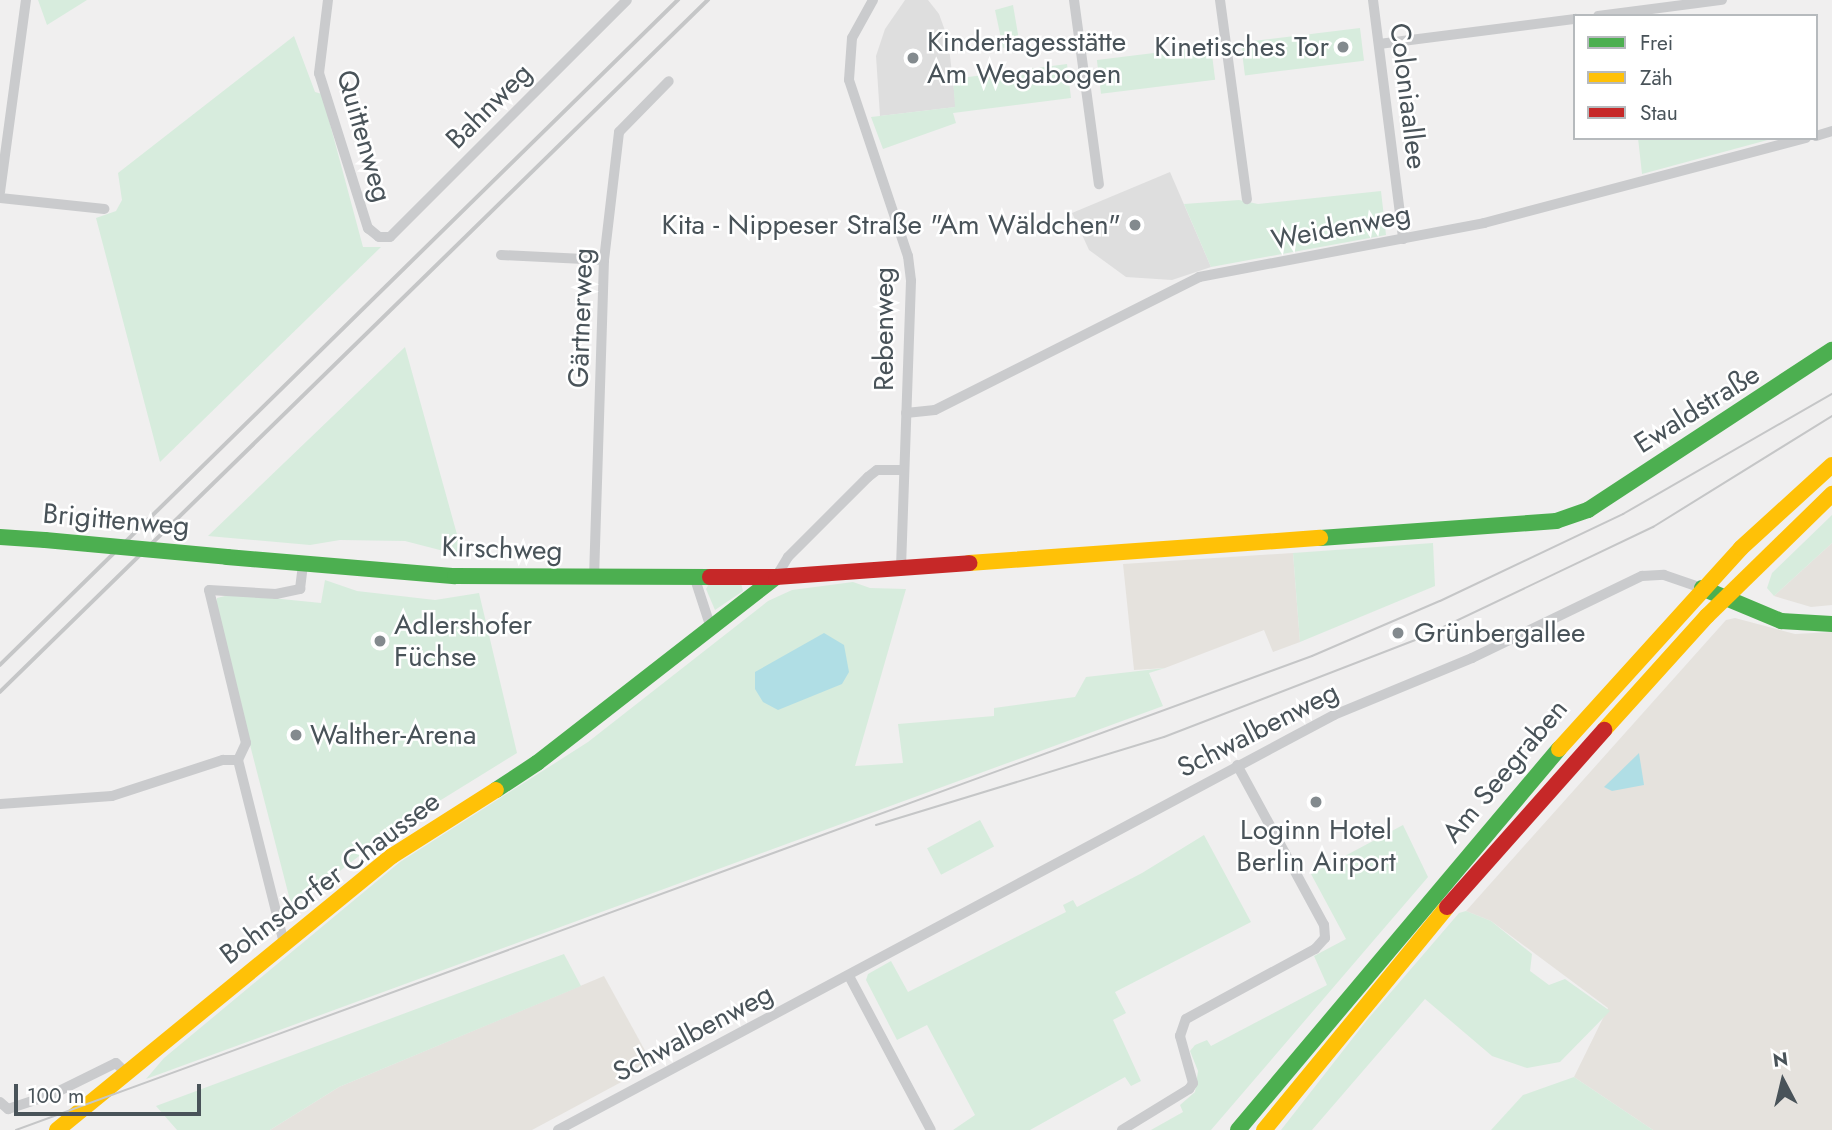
<!DOCTYPE html>
<html>
<head>
<meta charset="utf-8">
<style>
  body { margin:0 }
  #map { position:relative; width:1832px; height:1130px; overflow:hidden; background:#f0efef; font-family:Jost,sans-serif }
  div>[style] { position:absolute }
  .commercial>* { inset:0; background:#e5e2dd }
  .education>* { inset:0; background:#dedede }
  .green>* { inset:0; background:#d7ecdd; transform-origin:0 0 }
  .water>* { inset:0; background:#b0dee5 }
  .street>* { height:10px; margin:-5px; padding:0 5px; transform-origin:5px; border-radius:5px; background:#cacbcd }
  .fast>* { height:16px; margin:-8px; padding:0 8px; transform-origin:8px; border-radius:8px; background:#4caf50 }
  .slow>* { height:16px; margin:-8px; padding:0 8px; transform-origin:8px; border-radius:8px; background:#ffc107 }
  .jam>* { height:16px; margin:-8px; padding:0 8px; transform-origin:8px; border-radius:8px; background:#c62828 }
  .tram>* { height:2px; margin:-1px; padding:0 1px; transform-origin:1px; border-radius:1px; background:#c5c6c7 }
  .rail>* { height:3.5px; margin:-1.75px; padding:0 1.75px; transform-origin:1.75px; border-radius:1.75px; background:#c5c6c7 }
  .fast-bridge>* { height:16px; margin:-8px; padding:0 8px; transform-origin:8px; border-radius:8px; background:#4caf50 }
  .dots>* { width:19px; height:19px; translate:-50% -50%; box-sizing:border-box; border:4px solid #fff; border-radius:50% }
  span { translate:-50% -50%; white-space:nowrap; text-align:center; line-height:1.15; -webkit-text-stroke:5px #fff; paint-order:stroke }
  .poi-label { font-size:28px; color:#495359 }
  .left { translate:0 -50%; text-align:left }
  .right { translate:-100% -50%; text-align:right }
  .street-label { font-size:28px; color:#495359 }
  .legend { position:absolute; left:1573px; top:14px; width:245px; height:126px; box-sizing:border-box; background:#fff; border:2px solid #b6babd; margin:0; padding:9px 12px; list-style:none; font-size:21px; color:#495359 }
  .legend li { display:flex; align-items:center; gap:14px; height:35px }
  .legend b { width:35px; border:2px solid #b6babd }
  .north { position:absolute; left:1748px; top:1046px; width:70px; height:70px; -webkit-text-stroke:5px #fff; paint-order:stroke; rotate:353deg; font-size:19px; font-weight:700; line-height:28px; text-align:center; color:#495359 }
  .north::after { content:''; display:block; margin:auto; width:24px; height:32px; background:#495359; clip-path:polygon(50% 0,100% 100%,50% 72%,0 100%) }
  .scale { position:absolute; left:14px; top:1084px; width:187px; height:32px; box-sizing:border-box; border:4px solid #495359; border-top:0; padding-left:9px; font-size:21px; line-height:24px; white-space:nowrap; color:#495359; -webkit-text-stroke:5px #fff; paint-order:stroke }
</style>
</head>
<body>
<div id="map">
  <div class="commercial">
    <div style="clip-path:polygon(1832px 543px,1832px 605px,1811px 607px,1774px 596px)"></div>
    <div style="clip-path:polygon(1293px 553px,1300px 642px,1273px 652px,1264px 630px,1165px 668px,1134px 670px,1123px 564px)"></div>
    <div style="clip-path:polygon(1735px 618px,1795px 634px,1832px 632px,1832px 1130px,1653px 1130px,1574px 1077px,1608px 1008px,1491px 921px,1466px 911px,1726px 620px)"></div>
    <div style="clip-path:polygon(604px 976px,653px 1065px,532px 1130px,270px 1130px,339px 1087px)"></div>
  </div>
  <div class="education">
    <div style="clip-path:polygon(905px 0,928px 0,939px 14px,948px 39px,956px 107px,880px 116px,876px 56px,885px 29px)"></div>
    <div style="clip-path:polygon(1170px 172px,1211px 267px,1172px 280px,1126px 277px,1089px 250px,1072px 213px)"></div>
  </div>
  <div class="green">
    <div style="clip-path:polygon(38px 0,87px 0,47px 25px)"></div>
    <div style="clip-path:polygon(1013px 5px,1020px 46px,1003px 48px,995px 10px)"></div>
    <div style="left:1360px;top:28px;width:33px;height:120px;rotate:83deg"></div>
    <div style="clip-path:polygon(294px 36px,315px 92px,322px 94px,363px 247px,381px 247px,160px 462px,96px 218px,116px 211px,122px 200px,118px 173px)"></div>
    <div style="left:1211px;top:46px;width:34px;height:115px;rotate:83deg"></div>
    <div style="clip-path:polygon(1067px 64px,1071px 98px,953px 113px,956px 123px,883px 149px,871px 117px,955px 107px,953px 79px)"></div>
    <div style="clip-path:polygon(1638px 138px,1775px 138px,1642px 174px)"></div>
    <div style="clip-path:polygon(1381px 191px,1386px 235px,1211px 267px,1184px 204px,1239px 200px,1258px 204px)"></div>
    <div style="clip-path:polygon(405px 347px,463px 556px,405px 541px,340px 540px,310px 545px,208px 536px)"></div>
    <div style="clip-path:polygon(1832px 515px,1832px 543px,1774px 596px,1767px 588px,1772px 573px)"></div>
    <div style="clip-path:polygon(1433px 543px,1435px 586px,1300px 642px,1293px 553px)"></div>
    <div style="clip-path:polygon(325px 580px,357px 591px,435px 600px,479px 593px,517px 753px,394px 829px,292px 908px,215px 609px,217px 598px,233px 594px,321px 603px)"></div>
    <div style="clip-path:polygon(710px 582px,741px 583px,743px 591px,715px 610px,706px 589px)"></div>
    <div style="clip-path:polygon(853px 582px,870px 588px,906px 589px,855px 766px,903px 763px,898px 724px,994px 716px,994px 708px,1075px 697px,1086px 677px,1165px 668px,1149px 673px,1163px 706px,146px 1079px,164px 1058px,400px 862px,588px 742px,768px 601px,792px 590px)"></div>
    <div style="left:980px;top:820px;width:30px;height:60px;rotate:62deg"></div>
    <div style="clip-path:polygon(1403px 825px,1428px 877px,1211px 1130px,1151px 1130px,1183px 1112px,1180px 1105px,1195px 1092px,1198px 1071px,1190px 1051px,1195px 1045px,1207px 1040px,1211px 1046px,1327px 985px,1314px 956px,1346px 939px,1311px 874px)"></div>
    <div style="clip-path:polygon(1204px 835px,1251px 922px,1115px 992px,1126px 1013px,1113px 1020px,1141px 1081px,1131px 1086px,1125px 1077px,1030px 1130px,953px 1130px,975px 1115px,927px 1025px,897px 1040px,866px 980px,868px 974px,891px 961px,908px 992px,1066px 912px,1063px 905px,1073px 900px,1077px 907px,1142px 873px)"></div>
    <div style="clip-path:polygon(1466px 911px,1491px 921px,1532px 954px,1530px 971px,1549px 985px,1565px 979px,1610px 1011px,1560px 1062px,1527px 1068px,1492px 1056px,1425px 999px,1312px 1130px,1281px 1130px,1367px 1020px,1459px 913px)"></div>
    <div style="clip-path:polygon(564px 954px,581px 986px,339px 1087px,270px 1130px,177px 1130px,156px 1106px)"></div>
    <div style="clip-path:polygon(1574px 1077px,1653px 1130px,1491px 1130px,1523px 1095px)"></div>
  </div>
  <div class="water">
    <div style="clip-path:polygon(824px 633px,844px 645px,849px 672px,842px 684px,778px 710px,763px 702px,755px 689px,755px 672px)"></div>
    <div style="clip-path:polygon(1639px 753px,1644px 785px,1612px 791px,1604px 787px)"></div>
  </div>
  <div class="street">
    <div style="left:328px;top:0;width:74px;rotate:97deg"></div>
    <div style="left:319px;top:73px;width:163px;rotate:72.5deg"></div>
    <div style="left:368px;top:228px;width:14px;rotate:39deg"></div>
    <div style="left:379px;top:237px;width:11px"></div>
    <div style="left:390px;top:237px;width:335px;rotate:-45deg"></div>
    <div style="left:873px;top:0;width:43px;rotate:118.9deg"></div>
    <div style="left:852px;top:38px;width:42px;rotate:94.1deg"></div>
    <div style="left:849px;top:80px;width:186px;rotate:71.5deg"></div>
    <div style="left:908px;top:256px;width:25px;rotate:83deg"></div>
    <div style="left:911px;top:281px;width:285px;rotate:92deg"></div>
    <div style="left:1074px;top:0;width:186px;rotate:82.3deg"></div>
    <div style="left:1220px;top:0;width:201px;rotate:82.3deg"></div>
    <div style="left:1373px;top:0;width:241px;rotate:82.8deg"></div>
    <div style="left:1598px;top:16px;width:125px;rotate:-7.4deg"></div>
    <div style="left:1379px;top:44px;width:198px;rotate:-7.3deg"></div>
    <div style="left:1816px;top:136px;width:17px;rotate:-17deg"></div>
    <div style="left:0;top:192px;width:194px;rotate:-82.3deg"></div>
    <div style="left:0;top:198px;width:105px;rotate:6deg"></div>
    <div style="left:501px;top:255px;width:103px;rotate:2.8deg"></div>
    <div style="left:906px;top:413px;width:29px;rotate:-6deg"></div>
    <div style="left:935px;top:410px;width:296px;rotate:-26.7deg"></div>
    <div style="left:1199px;top:277px;width:290px;rotate:-10.7deg"></div>
    <div style="left:1484px;top:223px;width:333px;rotate:-14.8deg"></div>
    <div style="left:694px;top:576px;width:55px;rotate:71.9deg"></div>
    <div style="left:776px;top:577px;width:23px;rotate:-59deg"></div>
    <div style="left:788px;top:557px;width:113px;rotate:-45deg"></div>
    <div style="left:868px;top:477px;width:11px;rotate:-38deg"></div>
    <div style="left:877px;top:470px;width:26px"></div>
    <div style="left:594px;top:578px;width:318px;rotate:-88.2deg"></div>
    <div style="left:604px;top:260px;width:129px;rotate:-83.3deg"></div>
    <div style="left:619px;top:132px;width:71px;rotate:-45.6deg"></div>
    <div style="left:238px;top:760px;width:19px;rotate:-65deg"></div>
    <div style="left:246px;top:743px;width:157px;rotate:-103.6deg"></div>
    <div style="left:209px;top:590px;width:67px;rotate:3.4deg"></div>
    <div style="left:276px;top:594px;width:25px;rotate:-12deg"></div>
    <div style="left:300px;top:589px;width:26px;rotate:-83deg"></div>
    <div style="left:0;top:804px;width:112px;rotate:-4.1deg"></div>
    <div style="left:112px;top:796px;width:117px;rotate:-18deg"></div>
    <div style="left:223px;top:760px;width:15px"></div>
    <div style="left:238px;top:760px;width:189px;rotate:75.9deg"></div>
    <div style="left:849px;top:976px;width:174px;rotate:62deg"></div>
    <div style="left:0;top:1102px;width:11px;rotate:41deg"></div>
    <div style="left:8px;top:1109px;width:47px;rotate:-18.4deg"></div>
    <div style="left:53px;top:1094px;width:70px;rotate:-26.2deg"></div>
    <div style="left:116px;top:1063px;width:14px;rotate:45deg"></div>
    <div style="left:558px;top:1130px;width:880px;rotate:-28.14deg"></div>
    <div style="left:1334px;top:715px;width:149px;rotate:-22.4deg"></div>
    <div style="left:1472px;top:658px;width:189px;rotate:-25.8deg"></div>
    <div style="left:1642px;top:576px;width:22px;rotate:-3deg"></div>
    <div style="left:1664px;top:575px;width:40px;rotate:18.9deg"></div>
    <div style="left:1122px;top:1130px;width:79px;rotate:-31.5deg"></div>
    <div style="left:1189px;top:1089px;width:7px;rotate:-56deg"></div>
    <div style="left:1193px;top:1083px;width:49px;rotate:-105.5deg"></div>
    <div style="left:1180px;top:1036px;width:18px;rotate:-71deg"></div>
    <div style="left:1186px;top:1019px;width:147px;rotate:-28.5deg"></div>
    <div style="left:1315px;top:949px;width:15px;rotate:-48deg"></div>
    <div style="left:1325px;top:938px;width:13px;rotate:-94deg"></div>
    <div style="left:1324px;top:925px;width:182px;rotate:-118.5deg"></div>
  </div>
  <div class="fast">
    <div style="left:0;top:537px;width:45px;rotate:3.8deg"></div>
    <div style="left:1320px;top:538px;width:237px;rotate:-4.1deg"></div>
    <div style="left:1556px;top:521px;width:34px;rotate:-19deg"></div>
    <div style="left:1588px;top:510px;width:292px;rotate:-33.3deg"></div>
    <div style="left:227px;top:557px;width:229px;rotate:4.8deg"></div>
    <div style="left:455px;top:576px;width:255px;rotate:0.2deg"></div>
    <div style="left:1702px;top:588px;width:86px;rotate:22.7deg"></div>
    <div style="left:1781px;top:621px;width:51px;rotate:3.4deg"></div>
    <div style="left:496px;top:790px;width:49px;rotate:-33.4deg"></div>
    <div style="left:537px;top:763px;width:303px;rotate:-37.9deg"></div>
    <div style="left:1238px;top:1130px;width:498px;rotate:-49.9deg"></div>
  </div>
  <div class="slow">
    <div style="left:969px;top:563px;width:352px;rotate:-4.1deg"></div>
    <div style="left:1604px;top:730px;width:154px;rotate:-47.9deg"></div>
    <div style="left:1707px;top:616px;width:175px;rotate:-44.3deg"></div>
    <div style="left:1559px;top:749px;width:271px;rotate:-47.8deg"></div>
    <div style="left:1741px;top:548px;width:123px;rotate:-42.4deg"></div>
    <div style="left:57px;top:1130px;width:433px;rotate:-39.3deg"></div>
    <div style="left:392px;top:856px;width:123px;rotate:-32.4deg"></div>
    <div style="left:1264px;top:1130px;width:288px;rotate:-50.6deg"></div>
  </div>
  <div class="jam">
    <div style="left:710px;top:577px;width:66px"></div>
    <div style="left:776px;top:577px;width:194px;rotate:-4.1deg"></div>
    <div style="left:1447px;top:907px;width:237px;rotate:-48.4deg"></div>
  </div>
  <div class="tram">
    <div style="left:876px;top:825px;width:301px;rotate:-17deg"></div>
    <div style="left:1164px;top:737px;width:270px;rotate:-21.1deg"></div>
    <div style="left:1416px;top:640px;width:263px;rotate:-25.5deg"></div>
    <div style="left:1653px;top:527px;width:211px;rotate:-31.8deg"></div>
    <div style="left:16px;top:1130px;width:1380px;rotate:-20.09deg"></div>
    <div style="left:1312px;top:656px;width:139px;rotate:-23.3deg"></div>
    <div style="left:1440px;top:601px;width:203px;rotate:-25.4deg"></div>
    <div style="left:1623px;top:514px;width:241px;rotate:-29.9deg"></div>
  </div>
  <div class="rail">
    <div style="left:0;top:665px;width:950px;rotate:-44.45deg"></div>
    <div style="left:0;top:692px;width:990px;rotate:-44.35deg"></div>
  </div>
  <div class="fast-bridge">
    <div style="left:45px;top:540px;width:183px;rotate:5.3deg"></div>
  </div>
  <div class="dots">
    <div style="left:1343px;top:47px;background:#838a8e"></div>
    <div style="left:913px;top:58px;background:#838a8e"></div>
    <div style="left:1135px;top:225px;background:#838a8e"></div>
    <div style="left:1398px;top:633px;background:#838a8e"></div>
    <div style="left:380px;top:641px;background:#838a8e"></div>
    <div style="left:296px;top:735px;background:#838a8e"></div>
    <div style="left:1316px;top:802px;background:#838a8e"></div>
  </div>
  <div class="poi-label">
    <span class="left" style="left:927px;top:58px">Kindertagesstätte<br>Am Wegabogen</span>
    <span class="right" style="left:1329px;top:47px">Kinetisches Tor</span>
    <span class="right" style="left:1121px;top:225px">Kita - Nippeser Straße "Am Wäldchen"</span>
    <span class="left" style="left:394px;top:641px">Adlershofer<br>Füchse</span>
    <span class="left" style="left:1414px;top:633px">Grünbergallee</span>
    <span class="left" style="left:310px;top:735px">Walther-Arena</span>
    <span style="left:1316px;top:846px">Loginn Hotel<br>Berlin Airport</span>
  </div>
  <div class="street-label">
    <span style="left:1408px;top:96px;rotate:83deg">Coloniaallee</span>
    <span style="left:489px;top:106px;rotate:-45deg">Bahnweg</span>
    <span style="left:364px;top:136px;rotate:74deg">Quittenweg</span>
    <span style="left:1341px;top:227px;rotate:-11deg">Weidenweg</span>
    <span style="left:581px;top:318px;rotate:-88deg">Gärtnerweg</span>
    <span style="left:884px;top:329px;rotate:-90deg">Rebenweg</span>
    <span style="left:1697px;top:409px;rotate:-32deg">Ewaldstraße</span>
    <span style="left:116px;top:520px;rotate:5deg">Brigittenweg</span>
    <span style="left:502px;top:549px;rotate:2deg">Kirschweg</span>
    <span style="left:1258px;top:730px;rotate:-27deg">Schwalbenweg</span>
    <span style="left:1505px;top:771px;rotate:-50deg">Am Seegraben</span>
    <span style="left:330px;top:878px;rotate:-37deg">Bohnsdorfer Chaussee</span>
    <span style="left:693px;top:1033px;rotate:-28deg">Schwalbenweg</span>
  </div>
  <ul class="legend">
  <li><b style="height:9px;background:#4caf50"></b>Frei</li>
  <li><b style="height:9px;background:#ffc107"></b>Zäh</li>
  <li><b style="height:9px;background:#c62828"></b>Stau</li>
  </ul>
  <div class="north">N</div>
  <div class="scale">100 m</div>
</div>
</body>
</html>
